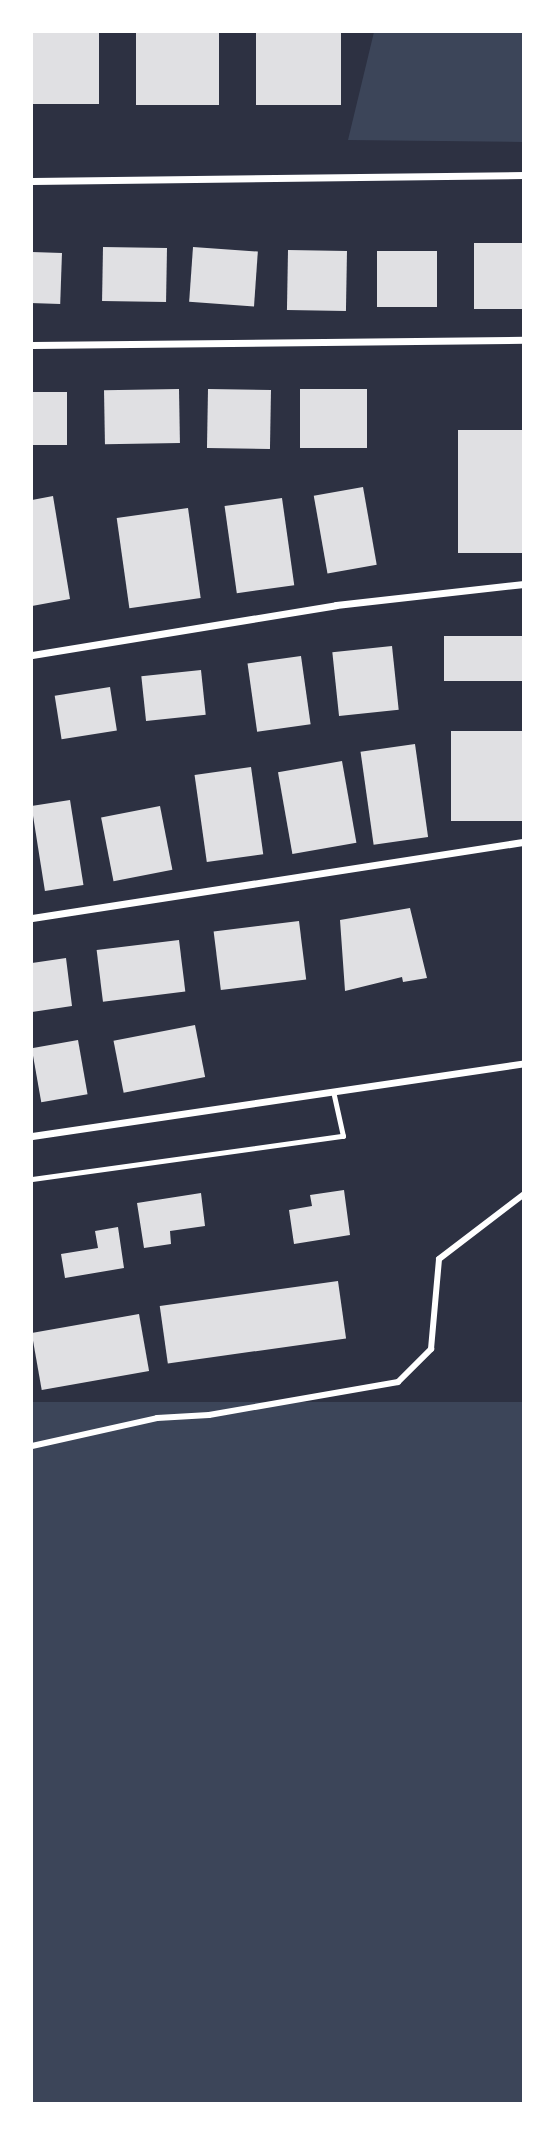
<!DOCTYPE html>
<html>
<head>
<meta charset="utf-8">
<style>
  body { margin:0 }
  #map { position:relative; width:555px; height:2135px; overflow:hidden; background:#2d3142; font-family:"Exo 2",sans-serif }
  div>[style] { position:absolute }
  .green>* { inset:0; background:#3c4559; transform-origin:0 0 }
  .building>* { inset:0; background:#e0e0e3; transform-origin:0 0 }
  .service>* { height:5px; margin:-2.5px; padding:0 2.5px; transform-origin:2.5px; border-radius:2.5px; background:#fff }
  .pedestrian>* { height:6px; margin:-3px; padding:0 3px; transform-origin:3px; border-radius:3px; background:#fff }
  .minor>* { height:7px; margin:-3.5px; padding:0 3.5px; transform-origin:3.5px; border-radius:3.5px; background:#fff }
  span { translate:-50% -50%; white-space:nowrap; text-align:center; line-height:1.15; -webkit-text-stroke:5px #fff; paint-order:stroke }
  .frame { position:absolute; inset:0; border:33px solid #fff; pointer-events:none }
</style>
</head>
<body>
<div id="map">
  <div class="green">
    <div style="clip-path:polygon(374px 32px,523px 32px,523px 142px,348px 140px)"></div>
    <div style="left:523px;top:1402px;width:701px;height:497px;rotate:90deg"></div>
  </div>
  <div class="building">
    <div style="left:32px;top:32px;width:67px;height:72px"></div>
    <div style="left:136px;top:32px;width:83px;height:73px"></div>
    <div style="left:256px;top:32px;width:85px;height:73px"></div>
    <div style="left:524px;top:243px;width:66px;height:50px;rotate:90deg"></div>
    <div style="left:103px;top:247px;width:64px;height:54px;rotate:1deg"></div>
    <div style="left:193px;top:247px;width:65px;height:55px;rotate:4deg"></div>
    <div style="left:288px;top:250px;width:59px;height:60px;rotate:1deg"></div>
    <div style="left:377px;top:251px;width:60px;height:56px"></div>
    <div style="left:32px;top:252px;width:30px;height:51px;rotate:2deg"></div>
    <div style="left:179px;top:389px;width:54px;height:75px;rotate:89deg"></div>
    <div style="left:208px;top:389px;width:63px;height:59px;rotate:1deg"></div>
    <div style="left:300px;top:389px;width:67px;height:59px"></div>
    <div style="left:32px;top:392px;width:35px;height:53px"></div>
    <div style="left:524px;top:430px;width:123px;height:66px;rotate:90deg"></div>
    <div style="left:363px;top:487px;width:79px;height:50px;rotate:80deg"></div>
    <div style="clip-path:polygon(53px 496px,70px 599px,32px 606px,32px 500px)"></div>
    <div style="left:282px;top:498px;width:88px;height:58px;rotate:82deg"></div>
    <div style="left:188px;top:508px;width:91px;height:72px;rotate:82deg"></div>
    <div style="left:524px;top:636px;width:45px;height:80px;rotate:90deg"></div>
    <div style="left:392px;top:646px;width:64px;height:60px;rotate:84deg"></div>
    <div style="left:301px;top:656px;width:69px;height:54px;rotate:82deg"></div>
    <div style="left:201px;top:670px;width:45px;height:60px;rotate:84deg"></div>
    <div style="left:110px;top:687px;width:44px;height:56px;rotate:81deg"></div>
    <div style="left:524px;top:731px;width:90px;height:73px;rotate:90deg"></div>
    <div style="left:415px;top:744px;width:94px;height:55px;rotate:82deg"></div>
    <div style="left:342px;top:761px;width:83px;height:65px;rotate:80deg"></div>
    <div style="left:251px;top:767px;width:88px;height:57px;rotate:82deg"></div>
    <div style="left:70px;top:800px;width:86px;height:39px;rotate:81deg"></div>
    <div style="left:160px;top:806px;width:65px;height:60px;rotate:79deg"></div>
    <div style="clip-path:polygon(410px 908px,427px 978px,403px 982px,402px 977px,345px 991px,340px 920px)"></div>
    <div style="left:299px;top:921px;width:59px;height:86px;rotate:83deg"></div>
    <div style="left:179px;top:940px;width:52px;height:83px;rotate:83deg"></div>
    <div style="clip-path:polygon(66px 958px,72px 1006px,32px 1012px,32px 963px)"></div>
    <div style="left:195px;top:1025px;width:53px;height:83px;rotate:79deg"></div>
    <div style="left:78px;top:1040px;width:55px;height:47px;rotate:80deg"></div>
    <div style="clip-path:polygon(344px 1190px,350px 1235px,294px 1244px,289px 1210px,312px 1206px,310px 1195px)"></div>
    <div style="clip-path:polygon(201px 1193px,205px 1226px,170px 1231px,171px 1244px,144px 1248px,137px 1203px)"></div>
    <div style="clip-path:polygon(118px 1227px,124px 1268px,65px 1278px,61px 1254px,98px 1248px,95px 1231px)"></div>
    <div style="left:338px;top:1281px;width:58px;height:180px;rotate:82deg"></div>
    <div style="left:139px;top:1314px;width:58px;height:109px;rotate:80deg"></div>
  </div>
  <div class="service">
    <div style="left:32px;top:1179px;width:314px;rotate:-7.9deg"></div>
    <div style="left:343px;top:1136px;width:46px;rotate:-102.5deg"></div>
  </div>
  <div class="pedestrian">
    <div style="left:32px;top:1446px;width:128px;rotate:-12.6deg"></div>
    <div style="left:157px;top:1418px;width:52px;rotate:-3.3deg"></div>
    <div style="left:209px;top:1415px;width:192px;rotate:-9.9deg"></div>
    <div style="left:398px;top:1382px;width:47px;rotate:-45deg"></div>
    <div style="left:431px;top:1349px;width:90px;rotate:-84.9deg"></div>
    <div style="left:439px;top:1259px;width:107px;rotate:-37.4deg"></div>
  </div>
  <div class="minor">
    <div style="left:32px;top:181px;width:492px;rotate:-0.7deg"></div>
    <div style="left:32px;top:345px;width:492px;rotate:-0.6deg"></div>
    <div style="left:32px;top:655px;width:308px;rotate:-9.3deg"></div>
    <div style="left:336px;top:605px;width:189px;rotate:-6.4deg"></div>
    <div style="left:32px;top:918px;width:498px;rotate:-8.8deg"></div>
    <div style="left:32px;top:1136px;width:497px;rotate:-8.4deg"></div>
  </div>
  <div class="frame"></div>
</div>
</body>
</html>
